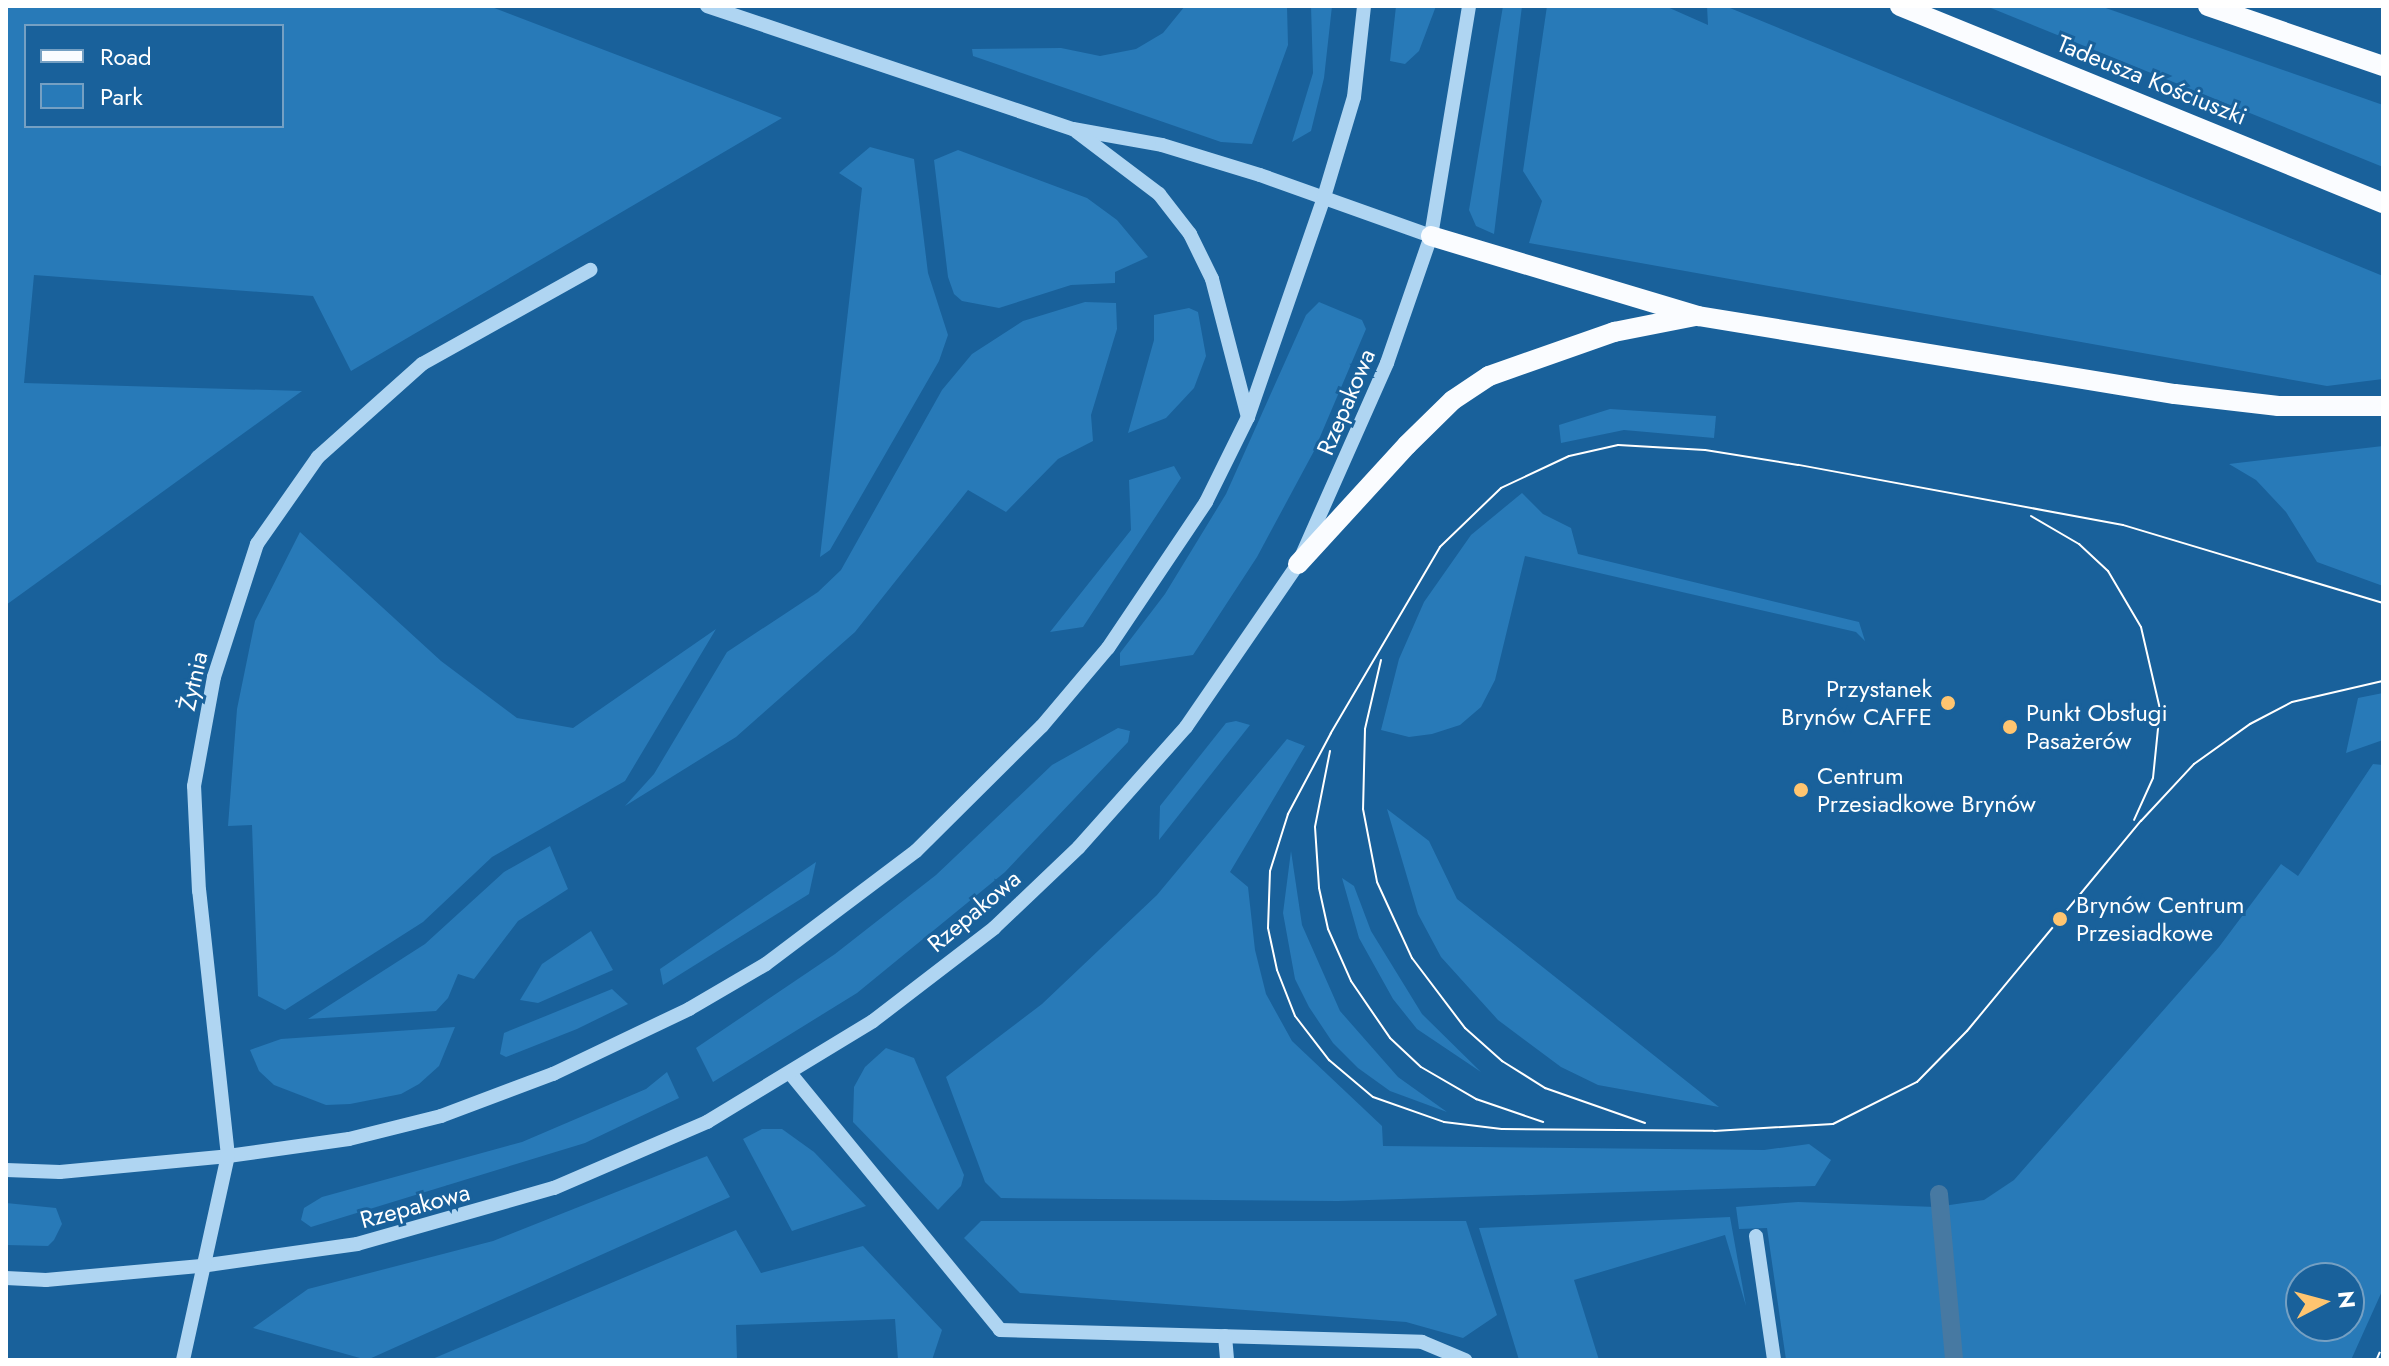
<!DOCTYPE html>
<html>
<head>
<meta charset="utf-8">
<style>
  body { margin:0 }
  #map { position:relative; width:2389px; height:1366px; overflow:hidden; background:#19619b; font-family:Jost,sans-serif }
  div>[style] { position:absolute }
  .green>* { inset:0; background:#287ab8 }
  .stream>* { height:18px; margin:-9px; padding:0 9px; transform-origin:9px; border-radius:9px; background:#4779a2 }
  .minor>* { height:14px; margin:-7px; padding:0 7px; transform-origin:7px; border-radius:7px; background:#afd5f2 }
  .major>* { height:20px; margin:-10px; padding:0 10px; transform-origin:10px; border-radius:10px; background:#fafcff }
  .tram>* { height:2px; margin:-1px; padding:0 1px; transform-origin:1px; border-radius:1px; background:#fff }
  .rail>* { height:9px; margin-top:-4.5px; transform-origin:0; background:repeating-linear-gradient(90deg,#19619b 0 18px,#fff 0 36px); box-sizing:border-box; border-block:2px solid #fff }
  .dots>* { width:22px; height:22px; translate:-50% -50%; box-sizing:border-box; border:4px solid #19619b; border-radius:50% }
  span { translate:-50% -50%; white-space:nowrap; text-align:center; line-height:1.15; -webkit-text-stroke:6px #19619b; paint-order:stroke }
  .street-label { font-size:24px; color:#fff }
  .poi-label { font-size:24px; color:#fff }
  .right { translate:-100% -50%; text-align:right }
  .left { translate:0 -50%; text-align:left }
  .frame { position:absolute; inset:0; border:8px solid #fff; pointer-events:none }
  .legend { position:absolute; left:24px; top:24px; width:260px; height:104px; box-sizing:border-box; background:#19619b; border:2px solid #75a0c3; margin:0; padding:10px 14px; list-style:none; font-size:24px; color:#fff }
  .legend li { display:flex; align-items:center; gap:16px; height:40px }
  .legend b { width:40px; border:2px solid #75a0c3 }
  .north { position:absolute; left:2285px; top:1262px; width:80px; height:80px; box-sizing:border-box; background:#19619b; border:2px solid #75a0c3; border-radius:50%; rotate:84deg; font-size:22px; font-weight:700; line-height:32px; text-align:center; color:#fff }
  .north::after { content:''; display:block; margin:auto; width:28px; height:36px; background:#ffc570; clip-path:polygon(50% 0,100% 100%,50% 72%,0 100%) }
</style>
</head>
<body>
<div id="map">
  <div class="green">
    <div style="clip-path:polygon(evenodd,6px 6px,489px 6px,782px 118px,351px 371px,313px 296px,34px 275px,24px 383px,302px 391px,6px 605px,6px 6px,26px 26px,282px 26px,282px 126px,26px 126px,26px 26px)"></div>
    <div style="clip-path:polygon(1185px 6px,1287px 6px,1288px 45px,1252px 144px,1221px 142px,973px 56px,972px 49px,1061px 48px,1100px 56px,1136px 49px,1163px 33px)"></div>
    <div style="clip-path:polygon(1311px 6px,1332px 6px,1324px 78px,1311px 131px,1292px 142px,1313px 73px)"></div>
    <div style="clip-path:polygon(1396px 6px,1436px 6px,1419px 51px,1405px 64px,1390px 61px)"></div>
    <div style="clip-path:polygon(1503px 6px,1522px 6px,1494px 234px,1476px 226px,1469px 210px)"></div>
    <div style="clip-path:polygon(1547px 6px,1665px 6px,1708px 25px,1707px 6px,1725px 6px,2383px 276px,2383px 379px,2327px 386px,1529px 243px,1542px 201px,1523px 171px)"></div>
    <div style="clip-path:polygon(1986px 6px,2100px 6px,2383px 105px,2383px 167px)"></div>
    <div style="clip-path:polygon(870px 147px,914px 159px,928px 273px,948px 335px,939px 361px,830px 550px,820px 557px,862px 188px,839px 173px)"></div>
    <div style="clip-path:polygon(958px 150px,1087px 198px,1117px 220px,1148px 257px,1115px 272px,1115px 283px,1071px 285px,999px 308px,962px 301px,954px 294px,948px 277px,934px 160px)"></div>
    <div style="clip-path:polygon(1085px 302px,1116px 303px,1117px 329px,1091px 415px,1093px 441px,1058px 459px,1006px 512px,968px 490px,855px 632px,736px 737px,625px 806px,654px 774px,727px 652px,818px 592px,841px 570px,942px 390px,972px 354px,1023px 321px)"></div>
    <div style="clip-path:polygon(1319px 302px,1362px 320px,1366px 329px,1314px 451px,1257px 557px,1193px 655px,1120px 666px,1120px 653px,1165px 594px,1226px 494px,1306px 315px)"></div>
    <div style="clip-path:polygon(1189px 308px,1198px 312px,1206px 356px,1194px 388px,1166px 418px,1128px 433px,1154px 340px,1154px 315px)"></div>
    <div style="clip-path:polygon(1610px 409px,1716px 416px,1714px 438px,1624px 430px,1561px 443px,1559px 425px)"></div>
    <div style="clip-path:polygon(2383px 446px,2383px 586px,2317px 562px,2286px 512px,2256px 480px,2229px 464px)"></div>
    <div style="clip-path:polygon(1174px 466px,1181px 478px,1083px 627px,1050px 632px,1131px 530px,1129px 480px)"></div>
    <div style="clip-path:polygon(1522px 493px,1543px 514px,1571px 528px,1578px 554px,1859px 622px,1865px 641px,1856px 632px,1525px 556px,1495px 680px,1481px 707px,1460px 725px,1432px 734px,1409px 737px,1381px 730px,1399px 659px,1424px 602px,1471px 535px)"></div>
    <div style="clip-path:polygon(300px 532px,441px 661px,517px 718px,573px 728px,716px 629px,625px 781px,492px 857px,423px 922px,285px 1010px,258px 996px,252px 825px,228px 826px,237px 709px,255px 621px)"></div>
    <div style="clip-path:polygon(2383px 693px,2383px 740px,2346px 753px,2358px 698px)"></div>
    <div style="clip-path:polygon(1236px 721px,1250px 725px,1159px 840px,1160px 806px,1226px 723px)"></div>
    <div style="clip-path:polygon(1118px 728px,1130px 731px,1128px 742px,1005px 872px,857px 993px,713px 1082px,696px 1048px,835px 954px,936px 875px,1052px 765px)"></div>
    <div style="clip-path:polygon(1287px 739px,1305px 746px,1230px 872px,1248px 887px,1255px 950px,1266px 994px,1292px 1041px,1382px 1126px,1383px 1146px,1764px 1150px,1809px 1144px,1831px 1160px,1815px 1186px,1338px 1201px,1001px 1198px,985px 1182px,946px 1077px,1042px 1004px,1157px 895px)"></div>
    <div style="clip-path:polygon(evenodd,2373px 764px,2383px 765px,2383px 1289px,2351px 1360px,1786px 1360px,1767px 1228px,1739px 1229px,1736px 1207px,1798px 1202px,1936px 1207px,1984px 1200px,2014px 1180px,2219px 947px,2281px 864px,2298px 876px,2373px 764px,2301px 1278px,2349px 1278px,2349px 1326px,2301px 1326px,2301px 1278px)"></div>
    <div style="clip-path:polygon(1387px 809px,1429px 841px,1457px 899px,1719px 1107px,1598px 1085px,1561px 1067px,1498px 1020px,1441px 957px,1418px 914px)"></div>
    <div style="clip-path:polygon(550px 846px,568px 889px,518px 921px,474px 979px,458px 974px,448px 998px,436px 1011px,308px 1019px,425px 944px,504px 872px)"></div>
    <div style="clip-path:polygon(1291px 851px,1302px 925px,1340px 1011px,1398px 1077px,1447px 1112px,1390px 1091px,1358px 1068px,1333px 1043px,1309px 1007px,1295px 979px,1283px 913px)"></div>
    <div style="clip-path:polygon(816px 862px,809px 894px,663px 985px,660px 969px)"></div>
    <div style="clip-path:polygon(1342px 878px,1354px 886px,1371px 931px,1422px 1014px,1481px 1072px,1417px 1029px,1393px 999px,1359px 938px)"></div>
    <div style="clip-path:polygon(591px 931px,613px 970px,538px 1003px,520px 1000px,542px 964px)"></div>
    <div style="clip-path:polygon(612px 989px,628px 1004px,577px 1029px,506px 1057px,500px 1054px,504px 1033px)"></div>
    <div style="clip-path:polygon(455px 1027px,439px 1066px,419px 1084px,401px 1094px,350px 1104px,326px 1105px,274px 1085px,259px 1071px,250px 1050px,281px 1039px)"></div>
    <div style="clip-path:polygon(886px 1048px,914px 1058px,964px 1175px,961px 1186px,938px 1210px,853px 1122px,854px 1087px,865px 1067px)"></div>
    <div style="clip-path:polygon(667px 1072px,679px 1098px,585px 1143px,311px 1227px,301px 1220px,304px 1208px,322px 1197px,522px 1142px,646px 1089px)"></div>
    <div style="clip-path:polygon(762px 1129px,782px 1129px,814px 1152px,866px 1206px,792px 1231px,743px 1139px)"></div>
    <div style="clip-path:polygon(707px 1156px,730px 1197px,367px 1360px,253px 1328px,308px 1289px,493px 1241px)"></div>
    <div style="clip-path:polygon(6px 1203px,56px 1208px,62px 1224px,54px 1240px,48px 1246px,6px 1245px)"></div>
    <div style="clip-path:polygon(1730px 1217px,1746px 1306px,1725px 1235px,1574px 1280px,1599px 1360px,1519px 1360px,1479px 1228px)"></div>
    <div style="clip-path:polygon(981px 1221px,1466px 1221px,1497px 1315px,1463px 1338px,1406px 1322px,1020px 1293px,964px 1238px)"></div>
    <div style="clip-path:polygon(736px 1230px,761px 1273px,863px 1246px,942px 1330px,932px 1360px,898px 1360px,895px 1319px,736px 1325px,737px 1360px,430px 1360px)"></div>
  </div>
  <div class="stream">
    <div style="left:1939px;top:1194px;width:167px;rotate:84.8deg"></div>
  </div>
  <div class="minor">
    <div style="left:707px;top:6px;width:386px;rotate:18.6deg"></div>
    <div style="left:1073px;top:129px;width:90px;rotate:10.2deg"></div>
    <div style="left:1162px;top:145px;width:102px;rotate:17deg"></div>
    <div style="left:1260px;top:175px;width:182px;rotate:19.6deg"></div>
    <div style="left:1077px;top:132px;width:103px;rotate:37.1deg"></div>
    <div style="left:1159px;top:194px;width:51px;rotate:52.2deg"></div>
    <div style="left:1190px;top:234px;width:50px;rotate:63.9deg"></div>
    <div style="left:1212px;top:279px;width:143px;rotate:75.4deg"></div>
    <div style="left:790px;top:1073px;width:332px;rotate:50.7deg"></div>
    <div style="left:1000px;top:1330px;width:422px;rotate:1.6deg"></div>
    <div style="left:1422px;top:1342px;width:47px;rotate:22.7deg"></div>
    <div style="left:6px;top:1170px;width:54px;rotate:2.1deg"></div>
    <div style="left:60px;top:1172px;width:169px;rotate:-5.4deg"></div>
    <div style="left:228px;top:1156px;width:122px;rotate:-8deg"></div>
    <div style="left:349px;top:1139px;width:95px;rotate:-14deg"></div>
    <div style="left:441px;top:1116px;width:120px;rotate:-20.6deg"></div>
    <div style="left:553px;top:1074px;width:151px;rotate:-25.5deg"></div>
    <div style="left:689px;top:1009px;width:89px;rotate:-30.3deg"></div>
    <div style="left:766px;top:964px;width:188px;rotate:-37deg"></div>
    <div style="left:916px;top:851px;width:177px;rotate:-44.8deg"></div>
    <div style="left:1042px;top:726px;width:102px;rotate:-49.8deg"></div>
    <div style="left:1108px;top:648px;width:176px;rotate:-56.1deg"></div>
    <div style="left:1206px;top:502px;width:95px;rotate:-63.7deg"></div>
    <div style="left:1248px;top:417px;width:233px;rotate:-70.9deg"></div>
    <div style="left:1324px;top:197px;width:104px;rotate:-73.3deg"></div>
    <div style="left:1354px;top:97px;width:92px;rotate:-83.7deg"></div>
    <div style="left:1756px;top:1236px;width:125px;rotate:81.7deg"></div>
    <div style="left:6px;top:1278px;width:40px;rotate:2.9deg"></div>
    <div style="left:46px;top:1280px;width:156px;rotate:-5.2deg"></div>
    <div style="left:201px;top:1266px;width:158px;rotate:-8deg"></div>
    <div style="left:357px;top:1244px;width:205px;rotate:-15.9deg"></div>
    <div style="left:554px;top:1188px;width:167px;rotate:-23.3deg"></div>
    <div style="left:707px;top:1122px;width:194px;rotate:-31.3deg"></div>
    <div style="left:873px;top:1021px;width:153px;rotate:-37.5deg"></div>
    <div style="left:994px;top:928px;width:117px;rotate:-43.6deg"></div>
    <div style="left:1079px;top:847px;width:161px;rotate:-48.3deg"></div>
    <div style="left:1186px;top:727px;width:198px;rotate:-55.5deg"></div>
    <div style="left:1298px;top:564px;width:220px;rotate:-66.1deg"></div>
    <div style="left:1387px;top:363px;width:134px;rotate:-70.9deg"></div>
    <div style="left:1431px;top:236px;width:233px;rotate:-80.6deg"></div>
    <div style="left:1225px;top:1336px;width:24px;rotate:85deg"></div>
    <div style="left:183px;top:1360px;width:209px;rotate:-77.6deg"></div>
    <div style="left:228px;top:1156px;width:267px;rotate:-96.2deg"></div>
    <div style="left:199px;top:891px;width:105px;rotate:-92.7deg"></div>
    <div style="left:194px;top:786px;width:111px;rotate:-79.6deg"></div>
    <div style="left:214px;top:677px;width:140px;rotate:-72.1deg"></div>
    <div style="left:257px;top:544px;width:106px;rotate:-55deg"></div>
    <div style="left:318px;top:457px;width:140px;rotate:-41.8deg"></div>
    <div style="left:422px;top:364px;width:193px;rotate:-29.2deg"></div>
  </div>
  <div class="major">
    <div style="left:1900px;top:6px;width:522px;rotate:22.19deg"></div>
    <div style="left:2208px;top:6px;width:185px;rotate:18.9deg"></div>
    <div style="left:1431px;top:236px;width:279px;rotate:16.7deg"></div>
    <div style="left:1698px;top:316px;width:483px;rotate:9.3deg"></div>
    <div style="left:2175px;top:394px;width:104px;rotate:6.6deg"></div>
    <div style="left:2278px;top:406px;width:105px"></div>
    <div style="left:1298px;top:564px;width:161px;rotate:-47.5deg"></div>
    <div style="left:1407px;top:445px;width:64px;rotate:-44.4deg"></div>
    <div style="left:1453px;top:400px;width:43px;rotate:-33.7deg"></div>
    <div style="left:1489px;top:376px;width:133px;rotate:-19.4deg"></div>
    <div style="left:1614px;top:332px;width:83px;rotate:-11.2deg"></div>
  </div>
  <div class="tram">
    <div style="left:2031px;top:516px;width:56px;rotate:30.3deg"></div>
    <div style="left:2079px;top:544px;width:40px;rotate:43deg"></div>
    <div style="left:2108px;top:571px;width:65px;rotate:59.5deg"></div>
    <div style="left:2141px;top:627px;width:84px;rotate:77deg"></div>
    <div style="left:2160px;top:709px;width:69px;rotate:95.8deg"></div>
    <div style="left:2153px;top:778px;width:46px;rotate:114.3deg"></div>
    <div style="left:2383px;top:603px;width:271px;rotate:-163.3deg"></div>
    <div style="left:2123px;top:525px;width:330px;rotate:-169.5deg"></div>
    <div style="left:1798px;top:465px;width:94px;rotate:-170.8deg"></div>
    <div style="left:1705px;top:450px;width:87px;rotate:-176.7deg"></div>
    <div style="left:1618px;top:445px;width:50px;rotate:167.3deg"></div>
    <div style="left:1569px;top:456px;width:75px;rotate:154.8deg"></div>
    <div style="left:1501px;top:488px;width:85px;rotate:136deg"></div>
    <div style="left:1440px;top:547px;width:216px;rotate:120.4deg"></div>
    <div style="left:1331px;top:733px;width:92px;rotate:118deg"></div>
    <div style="left:1288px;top:814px;width:60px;rotate:107.5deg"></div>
    <div style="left:1270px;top:871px;width:57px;rotate:92deg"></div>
    <div style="left:1268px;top:928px;width:43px;rotate:77.9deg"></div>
    <div style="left:1277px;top:970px;width:49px;rotate:68.6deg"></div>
    <div style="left:1295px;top:1016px;width:56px;rotate:52.3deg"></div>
    <div style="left:1329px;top:1060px;width:57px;rotate:40.1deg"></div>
    <div style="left:1373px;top:1097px;width:75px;rotate:19.4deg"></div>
    <div style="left:1444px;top:1122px;width:58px;rotate:6.9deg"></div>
    <div style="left:1502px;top:1129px;width:212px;rotate:0.5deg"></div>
    <div style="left:1714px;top:1131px;width:119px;rotate:-3.4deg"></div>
    <div style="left:1833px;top:1124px;width:94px;rotate:-26.6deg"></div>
    <div style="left:1917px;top:1082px;width:71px;rotate:-45.6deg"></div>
    <div style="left:1967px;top:1031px;width:273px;rotate:-50.4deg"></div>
    <div style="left:2141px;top:821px;width:78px;rotate:-47.1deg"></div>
    <div style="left:2194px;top:764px;width:69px;rotate:-35.5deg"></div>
    <div style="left:2250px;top:724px;width:47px;rotate:-27.6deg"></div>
    <div style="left:2292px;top:702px;width:93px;rotate:-13deg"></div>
    <div style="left:1381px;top:660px;width:71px;rotate:103.1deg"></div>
    <div style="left:1365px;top:729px;width:80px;rotate:91.4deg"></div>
    <div style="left:1363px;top:809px;width:74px;rotate:79.1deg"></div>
    <div style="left:1377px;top:882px;width:84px;rotate:65.3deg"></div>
    <div style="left:1412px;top:958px;width:88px;rotate:52.9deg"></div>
    <div style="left:1465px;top:1028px;width:50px;rotate:41.7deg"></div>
    <div style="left:1502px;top:1061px;width:51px;rotate:32.1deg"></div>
    <div style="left:1545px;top:1088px;width:106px;rotate:19.3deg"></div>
    <div style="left:1330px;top:751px;width:77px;rotate:101.2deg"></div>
    <div style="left:1315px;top:827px;width:61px;rotate:86.2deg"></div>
    <div style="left:1319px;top:888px;width:42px;rotate:77.6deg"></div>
    <div style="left:1328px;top:929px;width:57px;rotate:66.1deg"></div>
    <div style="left:1351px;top:981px;width:69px;rotate:55.6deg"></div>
    <div style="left:1390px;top:1038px;width:42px;rotate:43.1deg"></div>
    <div style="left:1421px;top:1067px;width:64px;rotate:30.2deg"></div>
    <div style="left:1476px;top:1099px;width:71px;rotate:18.9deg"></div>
  </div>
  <div class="rail">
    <div style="left:2380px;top:1360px;width:8px;rotate:-67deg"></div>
  </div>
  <div class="dots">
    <div style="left:1948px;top:703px;background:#ffc570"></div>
    <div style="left:2010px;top:727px;background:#ffc570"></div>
    <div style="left:1801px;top:790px;background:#ffc570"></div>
    <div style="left:2060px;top:919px;background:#ffc570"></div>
  </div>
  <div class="street-label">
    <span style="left:2152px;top:80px;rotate:22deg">Tadeusza Kościuszki</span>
    <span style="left:1346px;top:402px;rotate:-67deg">Rzepakowa</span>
    <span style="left:193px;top:681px;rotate:-77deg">Żytnia</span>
    <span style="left:974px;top:911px;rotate:-40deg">Rzepakowa</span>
    <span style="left:415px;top:1206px;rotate:-15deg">Rzepakowa</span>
  </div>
  <div class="poi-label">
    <span class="right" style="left:1932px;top:703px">Przystanek<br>Brynów CAFFE</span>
    <span class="left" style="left:2026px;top:727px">Punkt Obsługi<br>Pasażerów</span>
    <span class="left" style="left:1817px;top:790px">Centrum<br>Przesiadkowe Brynów</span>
    <span class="left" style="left:2076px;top:919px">Brynów Centrum<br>Przesiadkowe</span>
  </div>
  <div class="frame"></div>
  <ul class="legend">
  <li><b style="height:10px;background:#fafcff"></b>Road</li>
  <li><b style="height:22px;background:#287ab8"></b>Park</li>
  </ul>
  <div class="north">N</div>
</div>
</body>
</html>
